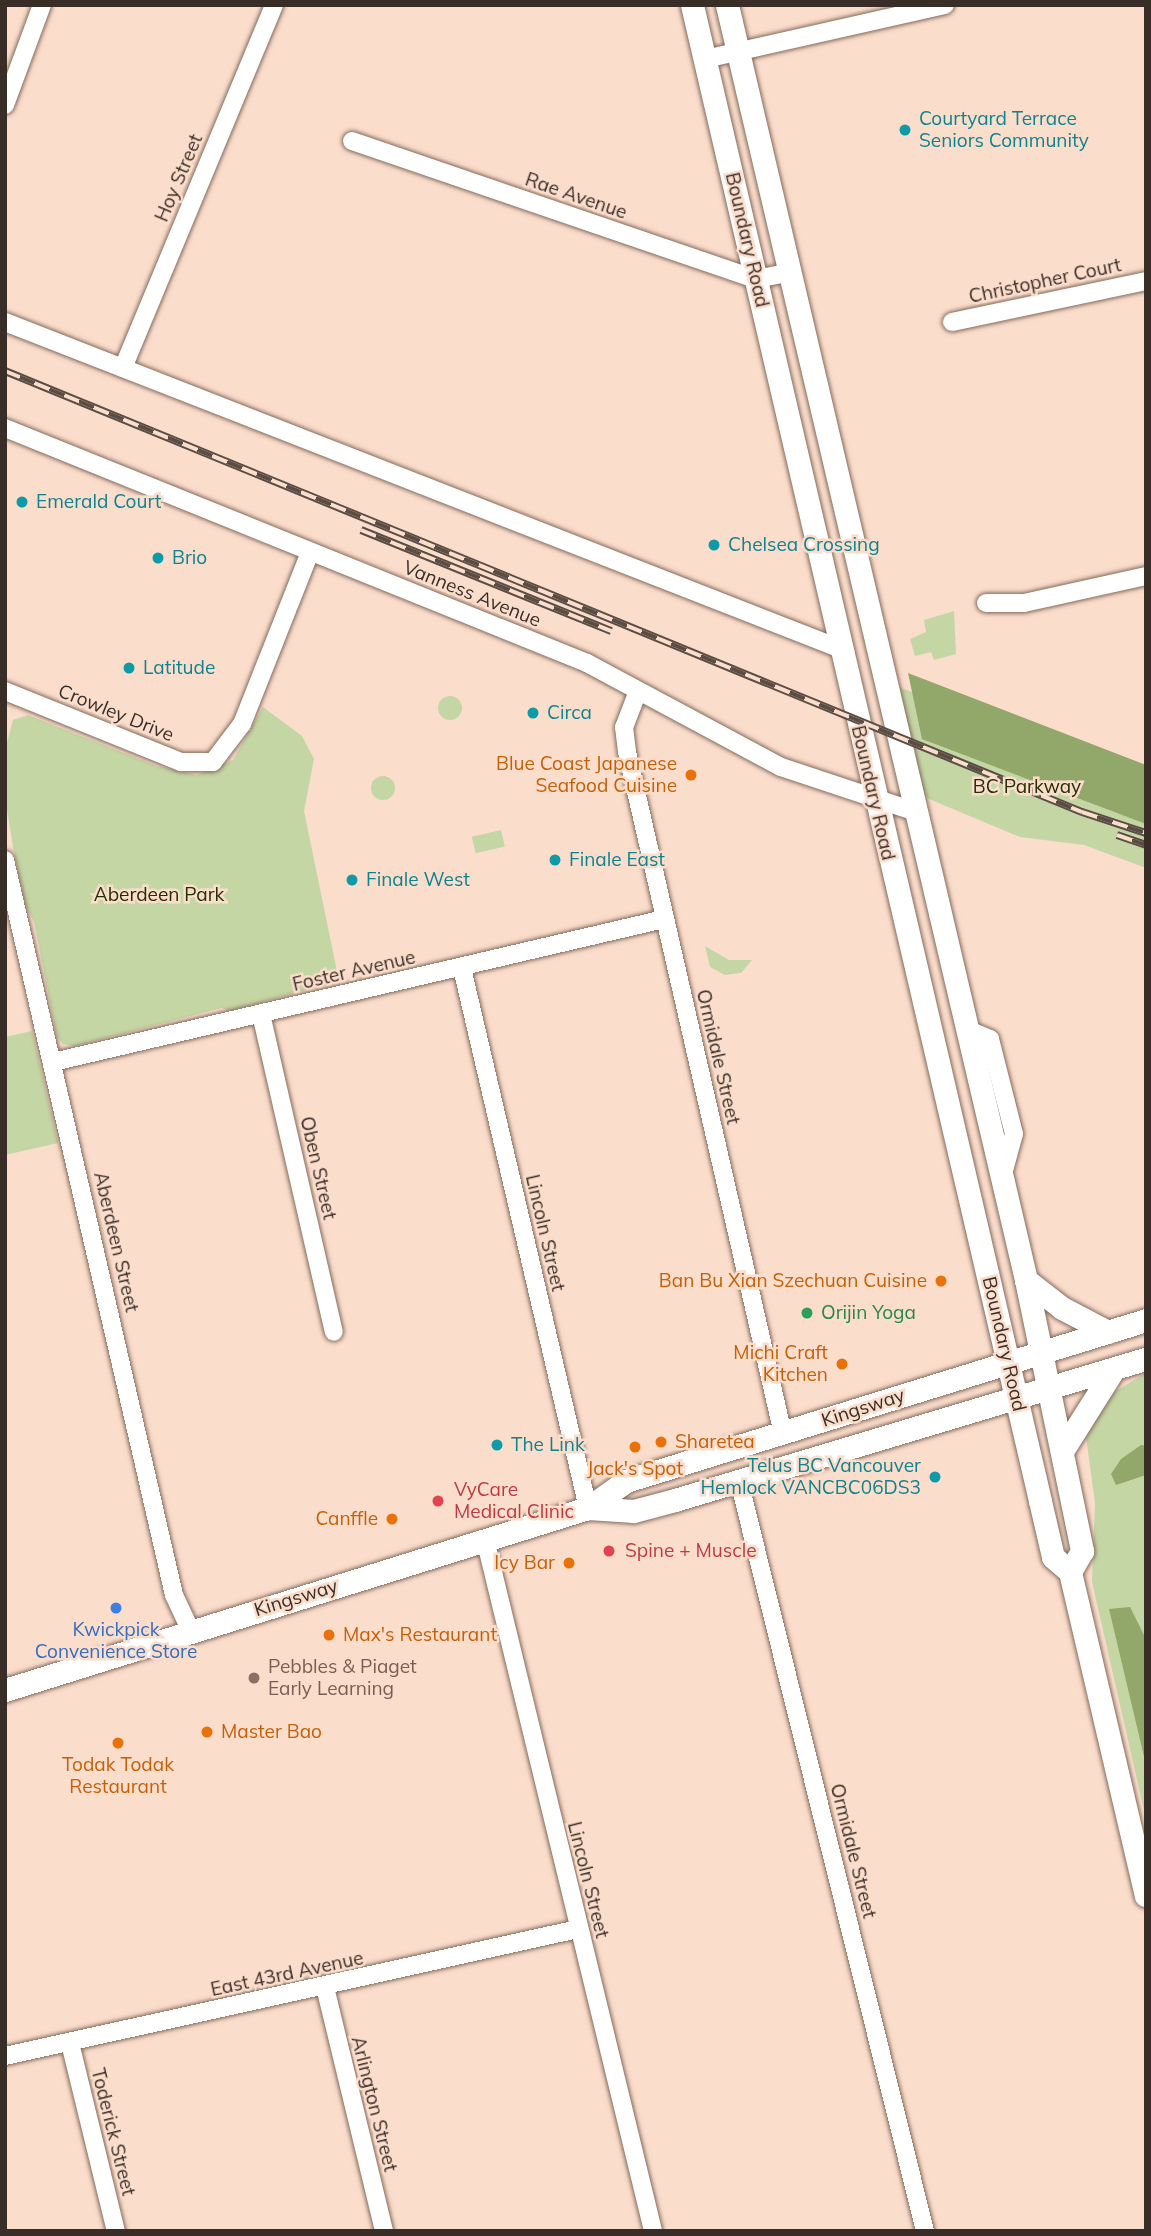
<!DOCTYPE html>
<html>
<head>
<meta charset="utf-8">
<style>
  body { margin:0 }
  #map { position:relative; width:1151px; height:2236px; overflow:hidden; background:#fbddcc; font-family:Mulish,sans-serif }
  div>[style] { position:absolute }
  .green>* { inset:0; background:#c5d6a5; transform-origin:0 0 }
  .round { border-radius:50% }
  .forest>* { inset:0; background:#92a76a }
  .roads { filter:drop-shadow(0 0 2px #846a5b) drop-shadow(0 0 2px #846a5b) }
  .minor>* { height:18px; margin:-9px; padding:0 9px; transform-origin:9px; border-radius:9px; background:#fff }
  .major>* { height:23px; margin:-11.5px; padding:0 11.5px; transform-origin:11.5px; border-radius:11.5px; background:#fff }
  .rail>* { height:8px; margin-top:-4px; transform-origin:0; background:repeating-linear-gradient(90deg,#fbddcc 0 16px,#5b4d44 0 32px); box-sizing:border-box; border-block:2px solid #5b4d44 }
  .dots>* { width:19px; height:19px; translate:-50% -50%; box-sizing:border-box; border:4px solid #fbddcc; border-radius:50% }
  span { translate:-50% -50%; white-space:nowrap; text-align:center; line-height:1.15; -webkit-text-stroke:5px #fbddcc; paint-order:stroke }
  .culture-label { font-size:19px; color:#0d838f }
  .left { translate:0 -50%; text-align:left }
  .right { translate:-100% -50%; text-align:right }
  .street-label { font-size:19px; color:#392e27 }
  .food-label { font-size:19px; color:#c56008 }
  .park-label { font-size:19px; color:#222f00 }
  .leisure-label { font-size:19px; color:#27864d }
  .health-label { font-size:19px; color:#be3a42 }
  .shop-label { font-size:19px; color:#366cbe }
  .education-label { font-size:19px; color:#785e54 }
  .frame { position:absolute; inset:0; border:7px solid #392e27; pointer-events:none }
</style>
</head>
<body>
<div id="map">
  <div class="green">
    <div style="clip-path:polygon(954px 611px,956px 654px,934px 660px,931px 652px,915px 656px,910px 639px,926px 632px,924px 620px)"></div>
    <div style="clip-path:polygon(896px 686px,1146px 779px,1146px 868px,1084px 845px,1020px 837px,929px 799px,921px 790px)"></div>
    <div class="round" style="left:438px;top:696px;width:24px;height:24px"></div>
    <div style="clip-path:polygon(263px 707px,302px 736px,314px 759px,304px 811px,339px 981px,230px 1011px,222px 1008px,75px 1046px,63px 1044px,57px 1037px,34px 922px,25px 904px,13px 847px,5px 797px,5px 750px,13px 720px,28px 715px,157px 766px,197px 775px,233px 760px)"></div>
    <div class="round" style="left:371px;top:776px;width:24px;height:24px"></div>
    <div style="left:501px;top:830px;width:17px;height:30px;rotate:77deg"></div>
    <div style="clip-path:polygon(705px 946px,729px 960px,752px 960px,741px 973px,725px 975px,710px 967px)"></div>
    <div style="clip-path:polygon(32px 1031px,58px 1143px,5px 1155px,5px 1037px)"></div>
    <div style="clip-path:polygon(1146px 1373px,1146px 1819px,1092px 1582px,1095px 1503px,1086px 1437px,1109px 1395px)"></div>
  </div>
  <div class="forest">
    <div style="clip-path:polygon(908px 673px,1146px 765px,1146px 824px,922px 739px)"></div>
    <div style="clip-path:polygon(1141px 1445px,1146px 1446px,1146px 1475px,1116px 1485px,1111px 1474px,1121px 1459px)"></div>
    <div style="clip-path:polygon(1130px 1607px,1146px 1639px,1146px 1765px,1109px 1609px)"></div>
  </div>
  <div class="roads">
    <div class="minor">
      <div style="left:705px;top:59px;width:246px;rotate:-12.7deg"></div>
      <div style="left:5px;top:105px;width:107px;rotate:-69.7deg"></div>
      <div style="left:352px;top:141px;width:427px;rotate:18.9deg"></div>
      <div style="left:756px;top:279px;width:32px;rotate:-11deg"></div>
      <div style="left:5px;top:322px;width:898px;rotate:21.36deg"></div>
      <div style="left:952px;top:322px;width:198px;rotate:-11.9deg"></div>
      <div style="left:123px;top:368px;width:393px;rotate:-67.4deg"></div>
      <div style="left:5px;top:428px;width:628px;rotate:21.99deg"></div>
      <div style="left:587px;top:663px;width:220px;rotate:28.2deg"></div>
      <div style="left:781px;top:767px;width:142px;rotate:18.4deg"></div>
      <div style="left:986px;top:603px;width:38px"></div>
      <div style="left:1024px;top:603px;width:125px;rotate:-12.5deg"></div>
      <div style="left:5px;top:691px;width:190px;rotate:22deg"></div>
      <div style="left:181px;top:762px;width:32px"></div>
      <div style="left:213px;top:762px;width:48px;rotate:-52.7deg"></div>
      <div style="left:242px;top:724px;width:185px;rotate:-68.4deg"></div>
      <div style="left:638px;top:691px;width:39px;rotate:111deg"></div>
      <div style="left:624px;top:727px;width:25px;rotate:83deg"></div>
      <div style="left:627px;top:752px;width:700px;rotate:77.12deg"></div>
      <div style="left:5px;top:860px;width:754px;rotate:77.05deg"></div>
      <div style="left:174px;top:1595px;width:40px;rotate:65deg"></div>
      <div style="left:462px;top:968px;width:555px;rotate:76.87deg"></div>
      <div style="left:261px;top:1014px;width:326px;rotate:77.1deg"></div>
      <div style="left:966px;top:1029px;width:26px;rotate:23deg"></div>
      <div style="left:990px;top:1039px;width:98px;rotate:75.8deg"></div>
      <div style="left:1014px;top:1134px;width:46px;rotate:105.3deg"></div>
      <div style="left:53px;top:1062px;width:628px;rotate:-13.17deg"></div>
      <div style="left:739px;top:1481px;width:773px;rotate:76.07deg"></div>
      <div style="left:485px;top:1539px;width:712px;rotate:76.35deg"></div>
      <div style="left:325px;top:1987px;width:251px;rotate:76.4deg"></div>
      <div style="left:70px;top:2043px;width:194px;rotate:76.3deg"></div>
      <div style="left:5px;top:2056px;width:587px;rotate:-12.5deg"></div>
    </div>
    <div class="major">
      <div style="left:692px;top:5px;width:1536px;rotate:76.9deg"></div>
      <div style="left:1040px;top:1501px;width:57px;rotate:76.9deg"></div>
      <div style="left:1053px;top:1557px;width:23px;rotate:41deg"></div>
      <div style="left:1070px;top:1572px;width:332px;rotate:76.8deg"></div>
      <div style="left:727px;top:5px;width:1310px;rotate:76.8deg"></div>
      <div style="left:1026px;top:1280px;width:277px;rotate:78.3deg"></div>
      <div style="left:1082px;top:1551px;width:24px;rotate:120deg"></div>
      <div style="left:1026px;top:1280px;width:46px;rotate:37.9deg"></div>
      <div style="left:1062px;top:1308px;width:52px;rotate:27.6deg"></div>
      <div style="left:1062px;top:1451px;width:96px;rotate:-57.8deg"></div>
      <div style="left:588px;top:1508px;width:46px;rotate:3.7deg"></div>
      <div style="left:634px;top:1511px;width:42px;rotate:-15deg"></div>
      <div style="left:675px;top:1500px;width:492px;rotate:-16.7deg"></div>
      <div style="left:5px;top:1690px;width:611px;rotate:-17.34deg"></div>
      <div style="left:588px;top:1508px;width:47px;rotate:-35.4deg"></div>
      <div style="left:626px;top:1481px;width:544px;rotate:-17.2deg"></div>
    </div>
  </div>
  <div class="rail">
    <div style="left:5px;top:371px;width:1164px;rotate:22.27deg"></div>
    <div style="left:1082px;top:812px;width:67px;rotate:18.2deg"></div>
    <div style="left:361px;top:530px;width:270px;rotate:22deg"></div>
    <div style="left:1117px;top:835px;width:31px;rotate:19deg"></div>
  </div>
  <div class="dots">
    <div style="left:905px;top:130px;background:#0f9aa8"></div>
    <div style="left:22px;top:502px;background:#0f9aa8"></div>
    <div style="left:714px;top:545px;background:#0f9aa8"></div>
    <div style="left:158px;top:558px;background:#0f9aa8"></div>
    <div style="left:129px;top:668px;background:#0f9aa8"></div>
    <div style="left:533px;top:713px;background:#0f9aa8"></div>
    <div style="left:691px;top:775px;background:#e8710a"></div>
    <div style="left:555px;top:860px;background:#0f9aa8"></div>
    <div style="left:352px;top:880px;background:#0f9aa8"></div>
    <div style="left:941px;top:1281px;background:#e8710a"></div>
    <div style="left:807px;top:1313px;background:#2e9e5b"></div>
    <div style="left:842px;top:1364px;background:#e8710a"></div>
    <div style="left:661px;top:1442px;background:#e8710a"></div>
    <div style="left:497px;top:1445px;background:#0f9aa8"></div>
    <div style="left:635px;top:1447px;background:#e8710a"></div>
    <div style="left:935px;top:1477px;background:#0f9aa8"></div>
    <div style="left:438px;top:1501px;background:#e0444e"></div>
    <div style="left:392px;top:1519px;background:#e8710a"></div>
    <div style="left:609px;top:1551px;background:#e0444e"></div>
    <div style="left:569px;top:1563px;background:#e8710a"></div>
    <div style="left:116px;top:1608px;background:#3f7fe0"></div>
    <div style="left:329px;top:1635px;background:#e8710a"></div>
    <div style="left:254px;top:1678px;background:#8d6e63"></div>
    <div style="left:207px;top:1732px;background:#e8710a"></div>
    <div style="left:118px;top:1743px;background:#e8710a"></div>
  </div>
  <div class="culture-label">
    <span class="left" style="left:919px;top:130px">Courtyard Terrace<br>Seniors Community</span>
    <span class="left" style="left:36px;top:502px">Emerald Court</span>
    <span class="left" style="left:728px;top:545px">Chelsea Crossing</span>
    <span class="left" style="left:172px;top:558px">Brio</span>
    <span class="left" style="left:143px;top:668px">Latitude</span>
    <span class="left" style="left:547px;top:713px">Circa</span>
    <span class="left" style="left:569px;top:860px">Finale East</span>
    <span class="left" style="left:366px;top:880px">Finale West</span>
    <span class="left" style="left:511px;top:1445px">The Link</span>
    <span class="right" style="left:921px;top:1477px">Telus BC Vancouver<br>Hemlock VANCBC06DS3</span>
  </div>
  <div class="street-label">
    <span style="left:179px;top:178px;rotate:-67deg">Hoy Street</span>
    <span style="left:576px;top:196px;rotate:19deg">Rae Avenue</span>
    <span style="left:747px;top:240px;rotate:77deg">Boundary Road</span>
    <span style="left:1045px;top:281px;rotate:-12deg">Christopher Court</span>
    <span style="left:472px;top:594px;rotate:22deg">Vanness Avenue</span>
    <span style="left:116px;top:713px;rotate:22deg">Crowley Drive</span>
    <span style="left:873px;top:793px;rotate:77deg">Boundary Road</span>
    <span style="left:354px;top:971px;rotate:-13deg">Foster Avenue</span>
    <span style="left:718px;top:1057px;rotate:77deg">Ormidale Street</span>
    <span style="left:318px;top:1168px;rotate:77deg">Oben Street</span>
    <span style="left:545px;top:1233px;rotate:77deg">Lincoln Street</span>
    <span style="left:116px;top:1242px;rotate:77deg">Aberdeen Street</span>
    <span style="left:1004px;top:1344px;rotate:77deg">Boundary Road</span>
    <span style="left:863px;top:1408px;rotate:-18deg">Kingsway</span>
    <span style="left:296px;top:1598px;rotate:-17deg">Kingsway</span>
    <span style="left:853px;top:1851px;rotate:76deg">Ormidale Street</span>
    <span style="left:588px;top:1880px;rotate:76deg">Lincoln Street</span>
    <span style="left:287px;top:1974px;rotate:-12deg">East 43rd Avenue</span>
    <span style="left:374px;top:2104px;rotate:76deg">Arlington Street</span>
    <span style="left:113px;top:2132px;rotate:76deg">Toderick Street</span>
  </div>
  <div class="food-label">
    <span class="right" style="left:677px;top:775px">Blue Coast Japanese<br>Seafood Cuisine</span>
    <span class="right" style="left:927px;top:1281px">Ban Bu Xian Szechuan Cuisine</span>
    <span class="right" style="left:828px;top:1364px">Michi Craft<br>Kitchen</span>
    <span class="left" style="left:675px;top:1442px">Sharetea</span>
    <span style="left:635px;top:1469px">Jack's Spot</span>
    <span class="right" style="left:378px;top:1519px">Canffle</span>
    <span class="right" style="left:555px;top:1563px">Icy Bar</span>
    <span class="left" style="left:343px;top:1635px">Max's Restaurant</span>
    <span class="left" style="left:221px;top:1732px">Master Bao</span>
    <span style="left:118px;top:1776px">Todak Todak<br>Restaurant</span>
  </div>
  <div class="park-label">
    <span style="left:1027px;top:787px">BC Parkway</span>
    <span style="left:159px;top:895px">Aberdeen Park</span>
  </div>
  <div class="leisure-label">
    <span class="left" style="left:821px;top:1313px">Orijin Yoga</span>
  </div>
  <div class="health-label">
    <span class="left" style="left:454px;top:1501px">VyCare<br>Medical Clinic</span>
    <span class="left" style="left:625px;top:1551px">Spine + Muscle</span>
  </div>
  <div class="shop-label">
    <span style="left:116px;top:1641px">Kwickpick<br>Convenience Store</span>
  </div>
  <div class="education-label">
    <span class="left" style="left:268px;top:1678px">Pebbles &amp; Piaget<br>Early Learning</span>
  </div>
  <div class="frame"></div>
</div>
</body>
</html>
